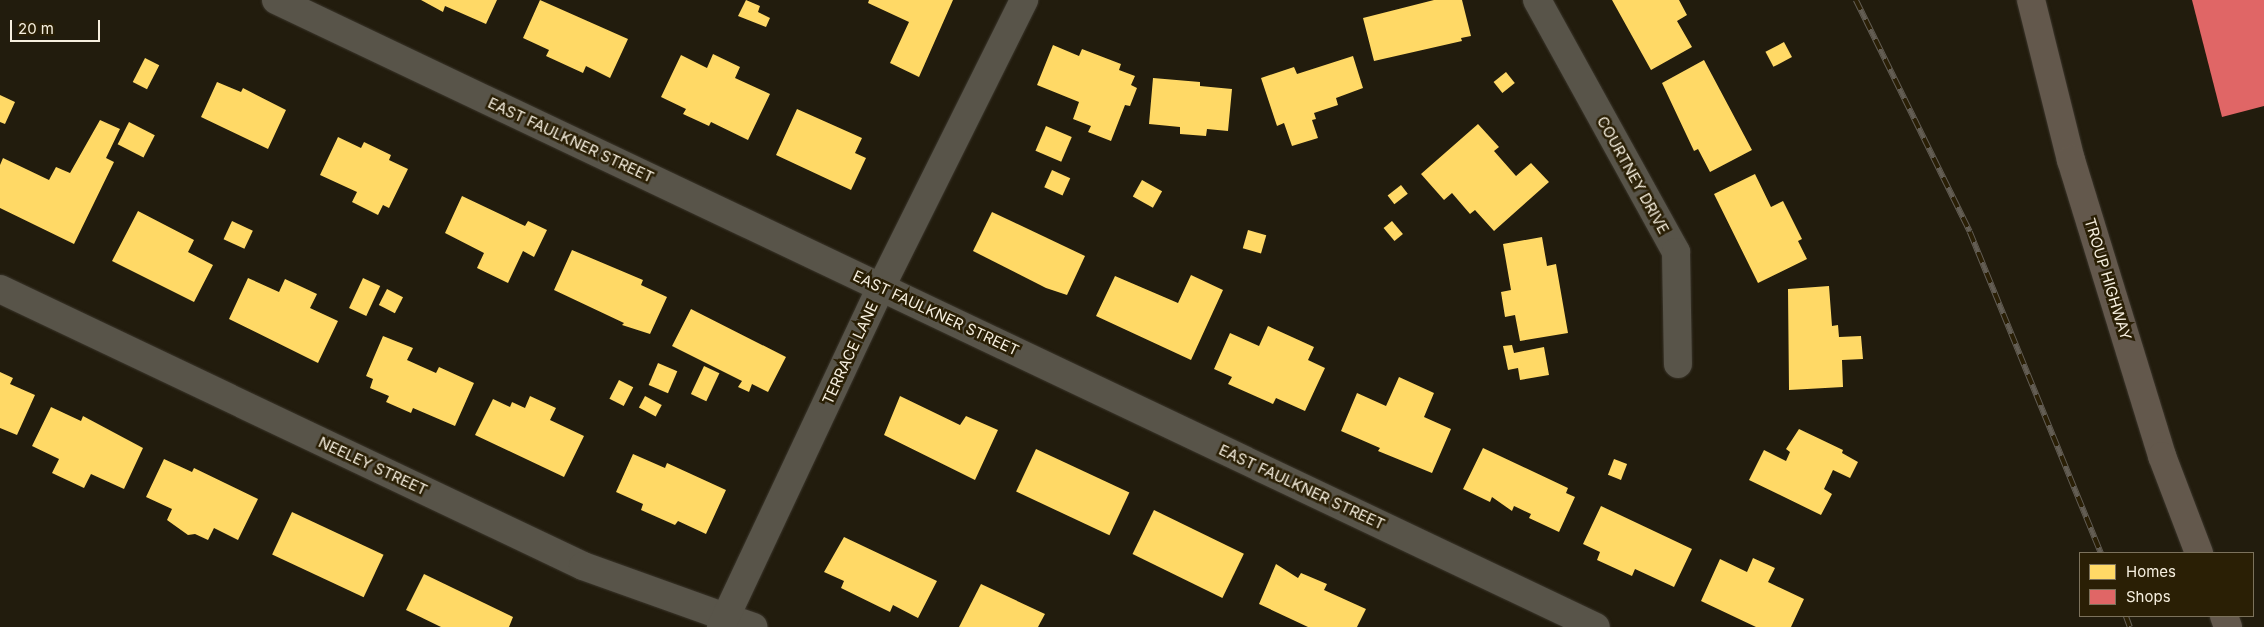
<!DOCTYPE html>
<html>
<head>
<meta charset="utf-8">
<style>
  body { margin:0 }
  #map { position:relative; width:2264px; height:627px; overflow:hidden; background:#221c0d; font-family:Inter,sans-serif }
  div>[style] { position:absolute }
  .homes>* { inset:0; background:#ffd966; transform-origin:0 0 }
  .shops>* { inset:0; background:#e06666 }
  .roads { filter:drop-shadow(0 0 1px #3a352b) drop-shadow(0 0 1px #3a352b) }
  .minor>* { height:28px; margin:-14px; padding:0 14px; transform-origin:14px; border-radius:14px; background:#585449 }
  .primary>* { height:28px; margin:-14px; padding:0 14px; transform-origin:14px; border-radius:14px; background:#63584c }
  .rail>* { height:5.5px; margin-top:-2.75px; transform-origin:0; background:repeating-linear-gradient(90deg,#2a1f05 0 11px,#635d53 0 22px); box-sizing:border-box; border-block:1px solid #635d53 }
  span { translate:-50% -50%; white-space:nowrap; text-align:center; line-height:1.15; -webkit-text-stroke:5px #2a1f05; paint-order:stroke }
  .street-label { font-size:15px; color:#f6efdf }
  .legend { position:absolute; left:2079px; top:552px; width:175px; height:65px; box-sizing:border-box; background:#2a1f05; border:1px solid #7c725c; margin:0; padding:6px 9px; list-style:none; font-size:15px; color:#f6efdf }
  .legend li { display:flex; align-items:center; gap:10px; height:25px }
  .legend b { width:25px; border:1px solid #7c725c }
  .scale { position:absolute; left:10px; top:20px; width:90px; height:22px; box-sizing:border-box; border:2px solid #f6efdf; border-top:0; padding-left:6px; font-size:15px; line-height:18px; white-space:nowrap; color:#f6efdf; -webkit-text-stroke:4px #2a1f05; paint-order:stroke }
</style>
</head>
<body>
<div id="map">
  <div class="homes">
    <div style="clip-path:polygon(421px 0,497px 0,486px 24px,445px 6px,443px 12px)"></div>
    <div style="clip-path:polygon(540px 0,628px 39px,610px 78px,586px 66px,583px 73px,546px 56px,549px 50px,523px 38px)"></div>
    <div style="clip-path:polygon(746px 0,760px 6px,758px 12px,770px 18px,766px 27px,738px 16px)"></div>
    <div style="clip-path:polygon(869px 0,953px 0,919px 77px,890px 63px,909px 22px,868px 3px)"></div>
    <div style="clip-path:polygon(1434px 0,1462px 0,1471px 36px,1461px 38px,1462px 41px,1374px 61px,1363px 18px)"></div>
    <div style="clip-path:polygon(1612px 0,1679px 0,1687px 15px,1677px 21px,1692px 47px,1651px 70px)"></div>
    <div style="left:1784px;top:42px;width:17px;height:21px;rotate:62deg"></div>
    <div style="clip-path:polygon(1053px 45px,1079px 56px,1082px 49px,1121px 64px,1119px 70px,1135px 76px,1131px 85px,1137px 88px,1130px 106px,1125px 105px,1111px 141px,1088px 132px,1091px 126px,1073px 119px,1079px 102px,1037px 85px)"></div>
    <div style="clip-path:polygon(713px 54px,740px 67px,735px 78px,770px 94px,748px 140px,711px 122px,709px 126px,683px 114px,686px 109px,661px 97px,681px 55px,707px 68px)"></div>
    <div style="clip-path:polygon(1353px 56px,1363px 88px,1336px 98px,1338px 105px,1314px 113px,1316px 119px,1312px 120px,1318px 138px,1292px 146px,1284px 123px,1277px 126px,1261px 78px,1294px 67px,1297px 74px)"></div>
    <div style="left:145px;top:58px;width:16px;height:27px;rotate:27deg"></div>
    <div style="clip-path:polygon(1704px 60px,1752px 150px,1710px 172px,1698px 149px,1694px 151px,1662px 83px)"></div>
    <div style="left:1506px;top:72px;width:14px;height:16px;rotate:51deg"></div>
    <div style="clip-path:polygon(1153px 78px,1200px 82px,1200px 86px,1232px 89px,1228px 131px,1207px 129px,1206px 136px,1180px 134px,1180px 127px,1149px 124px)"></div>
    <div style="clip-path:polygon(217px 82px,241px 92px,243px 88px,286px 110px,268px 149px,201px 117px)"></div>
    <div style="clip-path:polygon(0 95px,15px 102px,5px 124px,0 122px)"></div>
    <div style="clip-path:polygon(797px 109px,862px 138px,855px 153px,866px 158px,851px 190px,776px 155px)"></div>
    <div style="clip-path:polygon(100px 120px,120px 129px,106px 158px,114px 162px,74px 244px,0 208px,0 165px,3px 158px,49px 180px,56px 167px,70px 173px)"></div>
    <div style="left:129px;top:122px;width:29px;height:25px;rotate:27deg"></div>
    <div style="clip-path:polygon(1478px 124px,1499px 147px,1494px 151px,1516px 176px,1531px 163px,1549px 182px,1494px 231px,1475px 210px,1470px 214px,1452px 193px,1444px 200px,1421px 174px)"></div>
    <div style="left:1046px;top:126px;width:28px;height:27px;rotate:23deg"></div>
    <div style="clip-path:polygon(338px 137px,361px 148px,364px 142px,391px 155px,389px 160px,408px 169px,389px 208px,383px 205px,378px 215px,352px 202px,357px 192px,320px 175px)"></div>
    <div style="left:1052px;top:170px;width:20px;height:19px;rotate:24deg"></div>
    <div style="clip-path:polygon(1755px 174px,1771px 207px,1783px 201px,1802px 239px,1798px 241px,1807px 259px,1758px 283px,1714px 194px)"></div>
    <div style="left:1142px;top:180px;width:23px;height:19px;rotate:29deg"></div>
    <div style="left:1401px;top:185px;width:11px;height:17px;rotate:52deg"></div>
    <div style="clip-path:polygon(462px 196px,525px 226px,528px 221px,547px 230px,534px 257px,523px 251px,508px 283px,477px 268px,484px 253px,445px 233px)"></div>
    <div style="clip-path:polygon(138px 211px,194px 240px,188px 252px,213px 265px,194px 302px,112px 261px)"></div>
    <div style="clip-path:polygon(992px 212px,1085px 256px,1067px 295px,1046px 288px,973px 251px)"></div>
    <div style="left:232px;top:221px;width:23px;height:20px;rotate:25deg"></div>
    <div style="left:1392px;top:221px;width:17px;height:11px;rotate:50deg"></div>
    <div style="left:1248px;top:230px;width:19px;height:19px;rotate:16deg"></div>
    <div style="clip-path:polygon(1542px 237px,1547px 266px,1556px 264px,1568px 333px,1520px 341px,1515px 315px,1505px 317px,1501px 292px,1511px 290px,1503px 244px)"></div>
    <div style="clip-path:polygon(572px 250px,643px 280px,641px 285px,667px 297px,650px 334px,622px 325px,624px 323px,554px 290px)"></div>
    <div style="clip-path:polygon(1191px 275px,1223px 290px,1191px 360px,1096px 316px,1115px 276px,1178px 303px)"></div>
    <div style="clip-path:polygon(248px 278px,279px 292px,285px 279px,317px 294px,310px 308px,338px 321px,318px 363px,229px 319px)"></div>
    <div style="left:363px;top:278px;width:19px;height:33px;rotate:25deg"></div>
    <div style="clip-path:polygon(1829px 286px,1832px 326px,1838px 325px,1839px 337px,1861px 336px,1863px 359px,1842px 360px,1843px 387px,1789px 390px,1788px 289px)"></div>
    <div style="left:387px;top:289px;width:18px;height:18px;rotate:27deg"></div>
    <div style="clip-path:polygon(691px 309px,786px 357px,768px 392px,752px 384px,749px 392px,738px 387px,742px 381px,672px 346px)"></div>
    <div style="clip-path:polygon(1268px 326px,1314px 347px,1308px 360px,1325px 368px,1305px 411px,1276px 398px,1273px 404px,1228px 384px,1232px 377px,1214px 369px,1230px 333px,1259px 346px)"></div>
    <div style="clip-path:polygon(383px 336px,413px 348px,407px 360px,436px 373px,439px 367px,474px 383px,455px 426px,413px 408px,411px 413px,386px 402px,389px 396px,370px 388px,373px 379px,366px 376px)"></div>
    <div style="clip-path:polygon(1512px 345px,1514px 353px,1544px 347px,1549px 375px,1520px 380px,1518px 368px,1508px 370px,1503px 346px)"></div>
    <div style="left:658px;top:363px;width:21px;height:24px;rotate:23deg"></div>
    <div style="left:704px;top:366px;width:17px;height:31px;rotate:25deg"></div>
    <div style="clip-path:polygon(0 372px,13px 378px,10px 384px,35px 395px,17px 435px,0 428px)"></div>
    <div style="clip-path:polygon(1399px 377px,1434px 393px,1424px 417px,1451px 429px,1432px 473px,1378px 451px,1380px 448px,1341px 431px,1357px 393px,1386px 406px)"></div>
    <div style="left:619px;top:380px;width:16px;height:21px;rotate:27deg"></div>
    <div style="clip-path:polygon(530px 396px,556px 408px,550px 420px,584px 436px,564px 477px,475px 435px,493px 399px,510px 407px,512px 402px,525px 408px)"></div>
    <div style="left:645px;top:396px;width:19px;height:13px;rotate:28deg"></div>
    <div style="clip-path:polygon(900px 396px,960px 425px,966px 416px,998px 430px,975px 480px,884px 435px)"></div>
    <div style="clip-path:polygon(51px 407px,81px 421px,83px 416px,143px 448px,124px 489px,91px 474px,84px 488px,52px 473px,59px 459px,32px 446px)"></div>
    <div style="clip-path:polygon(1799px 429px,1843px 450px,1842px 453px,1858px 462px,1850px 478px,1833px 470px,1824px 489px,1832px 494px,1821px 515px,1749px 480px,1764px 450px,1786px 461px,1790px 452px,1786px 449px)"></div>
    <div style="clip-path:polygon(1483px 448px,1568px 488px,1566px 493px,1575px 497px,1559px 532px,1529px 518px,1531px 514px,1514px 506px,1512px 511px,1492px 497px,1490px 502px,1463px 489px)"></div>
    <div style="left:1036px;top:449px;width:103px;height:47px;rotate:25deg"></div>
    <div style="clip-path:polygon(633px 454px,665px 468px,667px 463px,726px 490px,706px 534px,678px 521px,675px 525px,641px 510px,643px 504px,616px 492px)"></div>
    <div style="clip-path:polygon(164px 459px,192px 472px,194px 468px,258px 499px,238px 540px,214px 528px,208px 540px,195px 534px,188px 535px,167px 520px,172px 509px,146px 497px)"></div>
    <div style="left:1614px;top:459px;width:14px;height:17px;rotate:21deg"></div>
    <div style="clip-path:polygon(1601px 506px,1692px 549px,1674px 587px,1635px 569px,1632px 576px,1597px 560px,1600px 552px,1583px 544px)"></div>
    <div style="left:1154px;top:510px;width:100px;height:49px;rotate:26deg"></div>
    <div style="left:292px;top:512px;width:101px;height:47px;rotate:25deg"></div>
    <div style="clip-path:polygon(844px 537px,937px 581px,918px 618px,893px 605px,890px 612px,841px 588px,844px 581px,824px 572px)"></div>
    <div style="clip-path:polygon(1753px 558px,1775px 568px,1768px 582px,1804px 599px,1791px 627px,1756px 627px,1701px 601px,1720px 559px,1747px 572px)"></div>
    <div style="clip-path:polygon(1276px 564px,1298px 578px,1301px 573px,1327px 584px,1324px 590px,1366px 609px,1357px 627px,1308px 627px,1259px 604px)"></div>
    <div style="clip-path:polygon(424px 574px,513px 617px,509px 627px,441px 627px,406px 610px)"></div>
    <div style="clip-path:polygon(981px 584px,1045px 614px,1038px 627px,959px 627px)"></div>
  </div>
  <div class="shops">
    <div style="clip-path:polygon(2192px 0,2264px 0,2264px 106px,2222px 117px)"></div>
  </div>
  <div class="roads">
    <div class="minor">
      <div style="left:276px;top:0;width:1461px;rotate:25.41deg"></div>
      <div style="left:1537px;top:0;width:288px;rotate:61.1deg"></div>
      <div style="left:1676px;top:252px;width:112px;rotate:89deg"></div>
      <div style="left:0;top:289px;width:645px;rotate:25.41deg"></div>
      <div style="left:583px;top:566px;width:181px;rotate:19.7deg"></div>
      <div style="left:721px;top:627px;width:376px;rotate:-64.8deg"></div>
      <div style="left:881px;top:287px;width:321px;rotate:-63.5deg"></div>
    </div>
    <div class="primary">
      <div style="left:2031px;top:0;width:165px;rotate:76deg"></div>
      <div style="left:2071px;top:160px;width:310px;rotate:72.9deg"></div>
      <div style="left:2162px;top:456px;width:104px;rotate:69.1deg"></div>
      <div style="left:2224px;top:616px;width:12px;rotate:70deg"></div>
    </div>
  </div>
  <div class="rail">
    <div style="left:1856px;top:0;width:258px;rotate:63.8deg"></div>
    <div style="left:1970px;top:232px;width:347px;rotate:67.8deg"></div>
    <div style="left:2126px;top:616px;width:12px;rotate:70deg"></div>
  </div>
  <div class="street-label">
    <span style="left:571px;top:140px;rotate:25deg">EAST FAULKNER STREET</span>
    <span style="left:1633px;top:175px;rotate:61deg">COURTNEY DRIVE</span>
    <span style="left:2108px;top:279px;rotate:73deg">TROUP HIGHWAY</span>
    <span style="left:936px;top:313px;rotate:25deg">EAST FAULKNER STREET</span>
    <span style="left:850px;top:353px;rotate:-65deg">TERRACE LANE</span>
    <span style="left:373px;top:466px;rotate:25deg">NEELEY STREET</span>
    <span style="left:1302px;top:487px;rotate:25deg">EAST FAULKNER STREET</span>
  </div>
  <ul class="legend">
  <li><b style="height:14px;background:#ffd966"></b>Homes</li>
  <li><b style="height:14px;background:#e06666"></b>Shops</li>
  </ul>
  <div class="scale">20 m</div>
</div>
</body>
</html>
